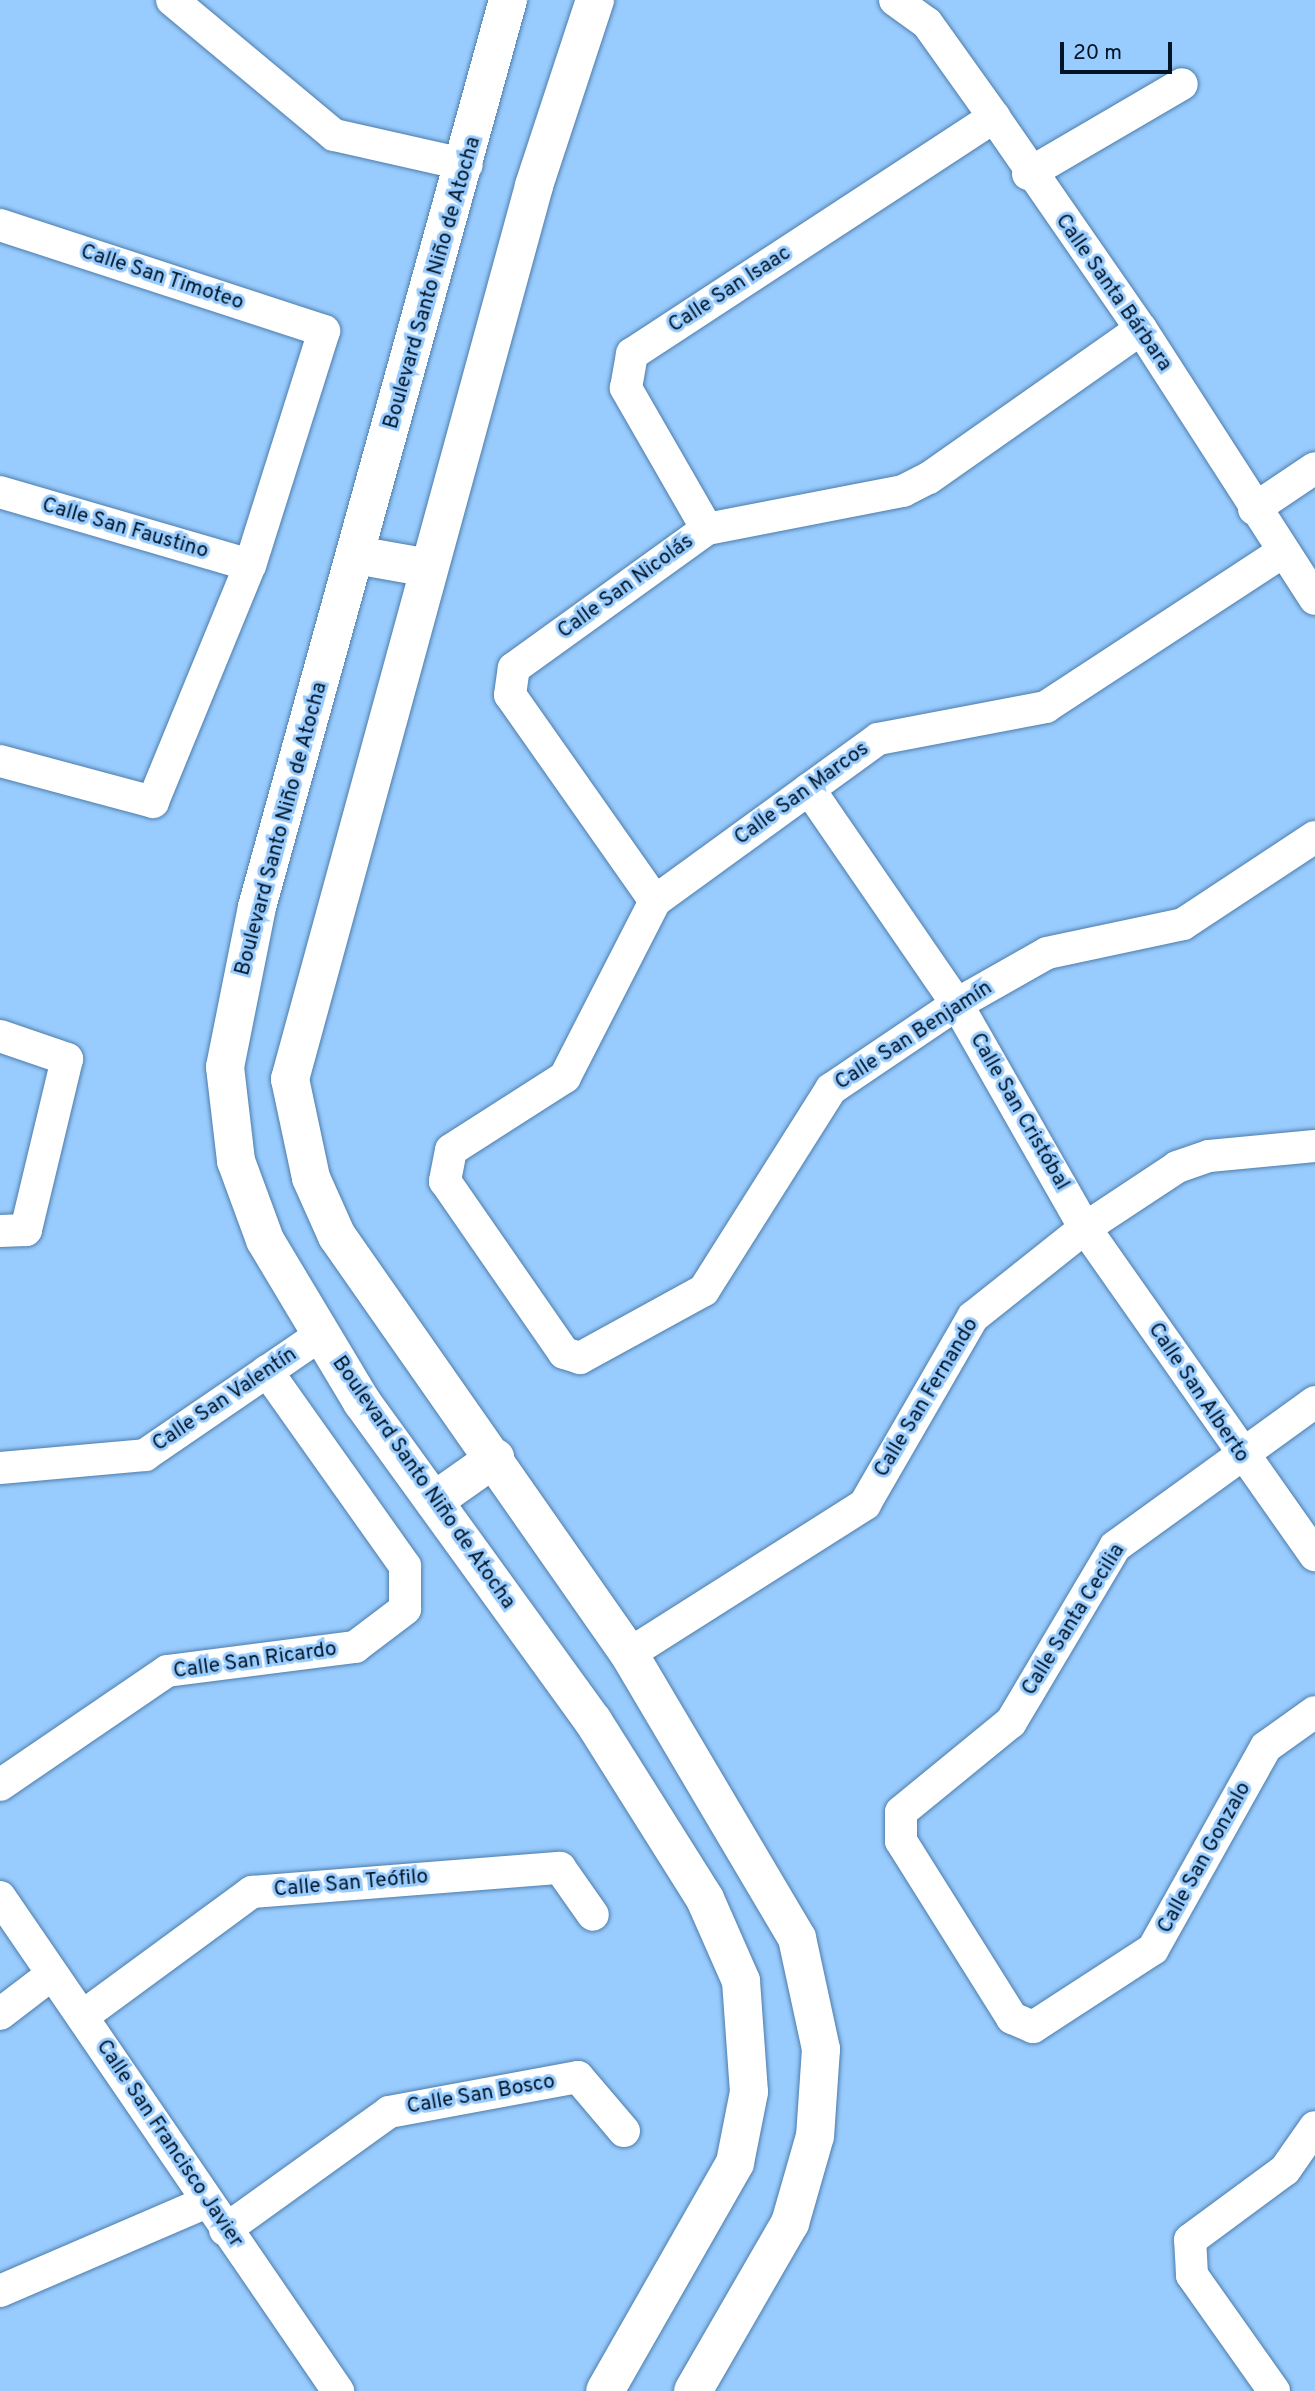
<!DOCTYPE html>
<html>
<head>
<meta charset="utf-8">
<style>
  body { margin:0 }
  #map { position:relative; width:1315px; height:2391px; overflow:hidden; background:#99ccfe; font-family:Overpass,sans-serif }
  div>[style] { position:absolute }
  .roads { filter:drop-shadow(0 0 2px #4d7dab) drop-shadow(0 0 2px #4d7dab) }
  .minor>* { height:32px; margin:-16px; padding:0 16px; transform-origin:16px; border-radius:16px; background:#fff }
  .tertiary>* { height:38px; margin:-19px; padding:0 19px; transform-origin:19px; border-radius:19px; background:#fff }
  span { translate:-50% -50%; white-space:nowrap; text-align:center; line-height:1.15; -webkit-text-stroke:6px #99ccfe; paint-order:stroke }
  .street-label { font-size:21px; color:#021426 }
  .scale { position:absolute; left:1060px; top:42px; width:112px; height:32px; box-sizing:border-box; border:4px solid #021426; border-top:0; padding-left:9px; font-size:21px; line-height:24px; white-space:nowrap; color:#021426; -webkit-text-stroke:5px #99ccfe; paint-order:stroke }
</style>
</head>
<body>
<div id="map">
  <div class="roads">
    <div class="minor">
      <div style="left:172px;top:0;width:211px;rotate:39.8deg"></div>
      <div style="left:334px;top:135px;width:136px;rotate:12.7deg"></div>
      <div style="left:895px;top:0;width:39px;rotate:36deg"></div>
      <div style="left:927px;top:23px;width:115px;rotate:54.5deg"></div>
      <div style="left:994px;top:117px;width:258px;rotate:55.3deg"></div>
      <div style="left:1141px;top:329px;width:321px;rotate:57.2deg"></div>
      <div style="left:1028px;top:174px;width:178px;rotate:-30.3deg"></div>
      <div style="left:0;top:225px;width:341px;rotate:18.1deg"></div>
      <div style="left:324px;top:331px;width:245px;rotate:107.5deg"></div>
      <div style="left:250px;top:565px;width:256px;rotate:112.3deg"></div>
      <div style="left:153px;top:802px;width:158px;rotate:-165deg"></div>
      <div style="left:0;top:492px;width:260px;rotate:16.3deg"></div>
      <div style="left:1254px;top:509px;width:73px;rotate:-33.9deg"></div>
      <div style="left:707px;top:529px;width:163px;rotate:-119.9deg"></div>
      <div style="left:626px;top:388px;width:35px;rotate:-80deg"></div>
      <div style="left:632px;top:354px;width:433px;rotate:-33.2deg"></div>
      <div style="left:1281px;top:553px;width:281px;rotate:146.8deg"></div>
      <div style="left:1046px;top:707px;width:171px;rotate:169.2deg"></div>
      <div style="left:878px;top:739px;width:276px;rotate:144deg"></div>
      <div style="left:655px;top:901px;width:198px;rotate:117.1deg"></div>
      <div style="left:565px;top:1077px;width:135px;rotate:147.4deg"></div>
      <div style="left:451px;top:1150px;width:32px;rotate:101deg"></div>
      <div style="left:445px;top:1181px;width:209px;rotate:55.3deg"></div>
      <div style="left:564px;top:1353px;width:17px;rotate:17deg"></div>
      <div style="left:580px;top:1358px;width:141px;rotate:-28.7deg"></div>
      <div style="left:704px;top:1290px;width:238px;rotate:-57.7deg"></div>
      <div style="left:831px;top:1089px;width:152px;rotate:-34deg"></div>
      <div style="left:957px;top:1004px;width:103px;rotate:-29.5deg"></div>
      <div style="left:1047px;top:953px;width:139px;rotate:-12deg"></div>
      <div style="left:1183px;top:924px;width:158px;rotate:-33.4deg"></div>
      <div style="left:809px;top:789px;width:261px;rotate:55.5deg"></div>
      <div style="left:957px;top:1004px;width:258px;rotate:60.3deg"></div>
      <div style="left:1085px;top:1228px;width:400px;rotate:54.9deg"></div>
      <div style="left:655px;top:901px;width:252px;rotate:-125.1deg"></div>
      <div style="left:510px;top:695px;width:27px;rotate:-82deg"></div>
      <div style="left:514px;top:668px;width:238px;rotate:-35.8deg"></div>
      <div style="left:707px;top:529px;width:200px;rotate:-11deg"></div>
      <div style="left:903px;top:491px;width:29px;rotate:-27deg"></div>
      <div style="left:929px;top:478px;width:259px;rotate:-35.1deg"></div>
      <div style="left:0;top:1036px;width:71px;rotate:18.9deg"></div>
      <div style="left:67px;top:1059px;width:176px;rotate:103.5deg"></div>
      <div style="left:26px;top:1230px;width:26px;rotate:178deg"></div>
      <div style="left:1315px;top:1402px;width:247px;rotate:144.1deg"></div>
      <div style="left:1115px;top:1547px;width:204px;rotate:120.7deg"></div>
      <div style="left:1011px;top:1722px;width:142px;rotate:140.7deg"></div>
      <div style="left:901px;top:1812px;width:29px;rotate:90deg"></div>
      <div style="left:901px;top:1841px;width:209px;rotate:57.9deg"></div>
      <div style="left:1012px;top:2018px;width:23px;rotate:23deg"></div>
      <div style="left:1033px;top:2027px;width:143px;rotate:-33deg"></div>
      <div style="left:1153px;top:1949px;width:231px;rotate:-60.8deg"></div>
      <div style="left:1266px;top:1747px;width:60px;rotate:-35.5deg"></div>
      <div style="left:0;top:1468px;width:146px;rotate:-5.1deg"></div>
      <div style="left:145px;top:1455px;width:212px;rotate:-34.4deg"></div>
      <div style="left:629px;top:1654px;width:280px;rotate:-32.4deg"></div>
      <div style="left:865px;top:1504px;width:216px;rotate:-60deg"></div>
      <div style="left:973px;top:1317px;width:143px;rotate:-38.5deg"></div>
      <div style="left:1085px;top:1228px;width:110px;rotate:-33.5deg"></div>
      <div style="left:1177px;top:1167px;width:34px;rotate:-19deg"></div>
      <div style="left:1209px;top:1156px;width:106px;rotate:-5.4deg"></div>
      <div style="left:0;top:1785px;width:202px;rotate:-34.3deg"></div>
      <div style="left:167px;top:1671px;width:190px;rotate:-7.3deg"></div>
      <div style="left:355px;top:1647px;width:63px;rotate:-37.2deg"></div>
      <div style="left:405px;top:1609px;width:43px;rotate:-90deg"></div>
      <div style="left:405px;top:1566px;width:239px;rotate:-125.3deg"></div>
      <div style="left:0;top:1897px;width:599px;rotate:55.62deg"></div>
      <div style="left:0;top:2014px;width:64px;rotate:-37.4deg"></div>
      <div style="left:83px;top:2016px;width:210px;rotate:-36.3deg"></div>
      <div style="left:252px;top:1892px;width:309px;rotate:-4.5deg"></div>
      <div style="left:560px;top:1868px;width:57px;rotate:54.9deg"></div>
      <div style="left:225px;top:2230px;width:202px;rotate:-35.7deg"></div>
      <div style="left:389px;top:2112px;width:192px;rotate:-10.5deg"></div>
      <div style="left:578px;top:2077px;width:71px;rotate:49.6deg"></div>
      <div style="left:0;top:2291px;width:225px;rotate:-23.3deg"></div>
      <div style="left:1274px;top:2391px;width:142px;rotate:-125.3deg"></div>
      <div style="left:1192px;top:2275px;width:35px;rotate:-93deg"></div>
      <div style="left:1190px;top:2240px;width:118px;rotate:-36.4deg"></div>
      <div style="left:1285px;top:2170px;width:52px;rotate:-55.1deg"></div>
    </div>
    <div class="tertiary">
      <div style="left:508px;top:0;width:941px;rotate:105.47deg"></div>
      <div style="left:257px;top:907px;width:163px;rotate:101.3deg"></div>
      <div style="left:225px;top:1067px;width:95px;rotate:83.3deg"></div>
      <div style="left:236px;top:1161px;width:84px;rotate:69.8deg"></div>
      <div style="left:265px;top:1240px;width:189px;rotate:59.1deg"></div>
      <div style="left:362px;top:1402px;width:394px;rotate:54.1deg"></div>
      <div style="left:593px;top:1721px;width:210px;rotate:57.8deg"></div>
      <div style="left:705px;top:1899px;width:90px;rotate:66.3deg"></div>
      <div style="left:741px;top:1981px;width:111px;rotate:85.9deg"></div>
      <div style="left:749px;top:2092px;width:72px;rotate:101.2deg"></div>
      <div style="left:735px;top:2163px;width:262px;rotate:119.7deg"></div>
      <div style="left:595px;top:0;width:196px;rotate:108.2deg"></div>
      <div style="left:534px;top:186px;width:926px;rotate:105.28deg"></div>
      <div style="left:290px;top:1079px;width:101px;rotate:78deg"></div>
      <div style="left:311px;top:1178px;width:64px;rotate:65.9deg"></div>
      <div style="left:337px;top:1236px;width:510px;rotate:55.06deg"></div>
      <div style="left:629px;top:1654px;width:330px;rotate:59.4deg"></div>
      <div style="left:797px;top:1938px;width:114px;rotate:77.8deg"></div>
      <div style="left:821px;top:2049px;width:87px;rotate:93.9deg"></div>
      <div style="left:815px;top:2136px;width:91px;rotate:106deg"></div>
      <div style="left:790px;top:2223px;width:194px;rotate:120deg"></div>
      <div style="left:356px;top:555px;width:74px;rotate:10.1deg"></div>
      <div style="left:434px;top:1501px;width:75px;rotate:-35.2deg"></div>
    </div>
  </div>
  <div class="street-label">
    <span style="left:162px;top:278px;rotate:18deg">Calle San Timoteo</span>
    <span style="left:433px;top:283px;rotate:-74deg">Boulevard Santo Niño de Atocha</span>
    <span style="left:730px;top:290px;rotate:-33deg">Calle San Isaac</span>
    <span style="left:1113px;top:293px;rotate:55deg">Calle Santa Bárbara</span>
    <span style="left:125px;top:529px;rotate:16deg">Calle San Faustino</span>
    <span style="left:626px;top:587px;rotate:-36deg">Calle San Nicolás</span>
    <span style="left:802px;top:794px;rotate:-36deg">Calle San Marcos</span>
    <span style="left:282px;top:829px;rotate:-75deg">Boulevard Santo Niño de Atocha</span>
    <span style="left:914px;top:1036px;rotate:-33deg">Calle San Benjamín</span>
    <span style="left:1019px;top:1112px;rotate:60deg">Calle San Cristóbal</span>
    <span style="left:1198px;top:1393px;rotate:56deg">Calle San Alberto</span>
    <span style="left:927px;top:1398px;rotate:-59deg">Calle San Fernando</span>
    <span style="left:225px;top:1400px;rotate:-34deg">Calle San Valentín</span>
    <span style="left:423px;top:1483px;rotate:55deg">Boulevard Santo Niño de Atocha</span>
    <span style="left:1074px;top:1620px;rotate:-58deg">Calle Santa Cecilia</span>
    <span style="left:255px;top:1661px;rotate:-8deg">Calle San Ricardo</span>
    <span style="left:1205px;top:1858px;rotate:-61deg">Calle San Gonzalo</span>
    <span style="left:351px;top:1884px;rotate:-5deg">Calle San Teófilo</span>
    <span style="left:481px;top:2095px;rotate:-10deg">Calle San Bosco</span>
    <span style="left:169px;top:2144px;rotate:56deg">Calle San Francisco Javier</span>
  </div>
  <div class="scale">20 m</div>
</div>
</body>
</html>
